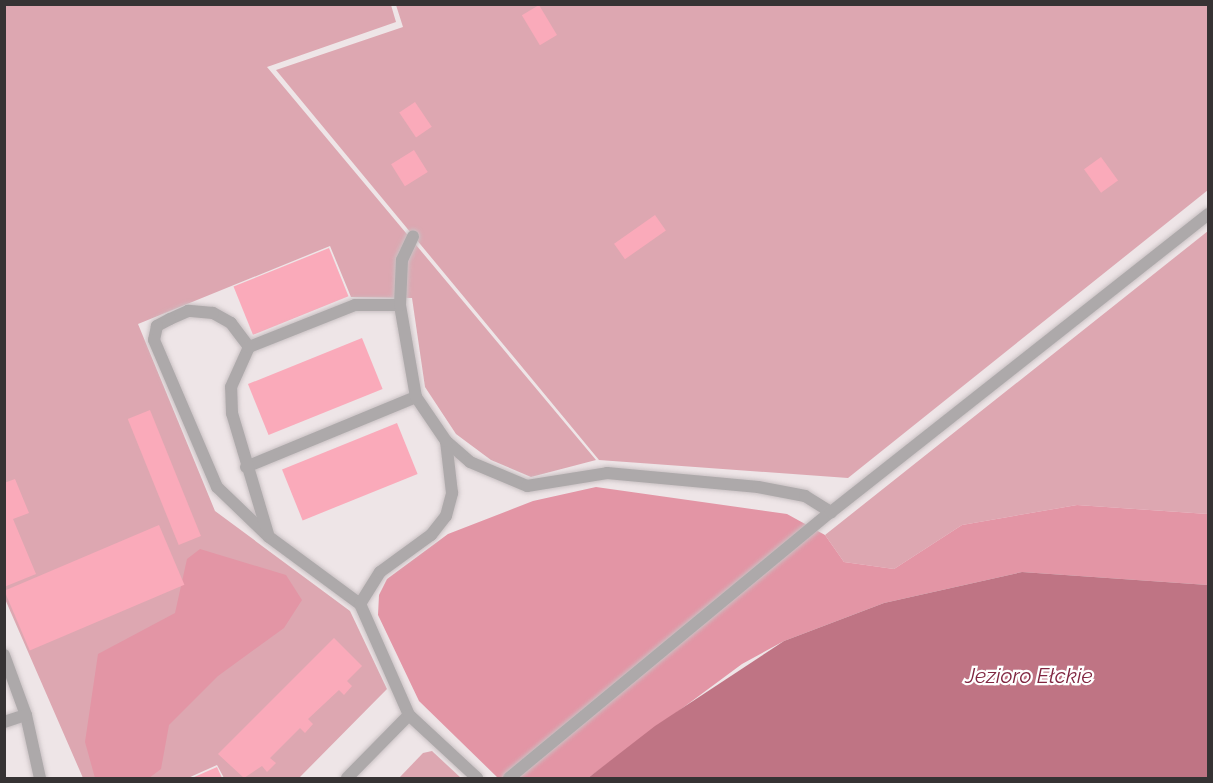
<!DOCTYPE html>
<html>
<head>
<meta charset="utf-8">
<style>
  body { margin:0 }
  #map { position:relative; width:1213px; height:783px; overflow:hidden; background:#eee5e7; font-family:Raleway,sans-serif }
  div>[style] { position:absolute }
  .green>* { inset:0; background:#dda7b1 }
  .forest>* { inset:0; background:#e395a5 }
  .water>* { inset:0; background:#bf7484 }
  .building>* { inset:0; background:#faaaba; transform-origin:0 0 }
  .roads { filter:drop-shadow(0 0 2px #c9c1c3) drop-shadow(0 0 2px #c9c1c3) }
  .lane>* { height:12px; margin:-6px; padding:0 6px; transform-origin:6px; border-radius:6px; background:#ada9aa }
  span { translate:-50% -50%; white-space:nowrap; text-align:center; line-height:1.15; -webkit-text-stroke:4.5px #fff; paint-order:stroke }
  .water-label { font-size:21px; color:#812641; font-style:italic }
  .frame { position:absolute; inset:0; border:6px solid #363334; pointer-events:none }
</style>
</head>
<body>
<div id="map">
  <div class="green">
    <div style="clip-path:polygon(4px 5px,391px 5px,396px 22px,267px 67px,596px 460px,531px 477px,491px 460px,456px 434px,425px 387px,412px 298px,351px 297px,330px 246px,138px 324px,215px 511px,350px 611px,387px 689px,299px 778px,224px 778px,217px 765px,188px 778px,83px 778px,5px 599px)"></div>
    <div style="clip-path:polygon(396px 5px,1208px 5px,1208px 190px,848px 478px,599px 460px,276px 70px,403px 27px)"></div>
    <div style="clip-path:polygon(1208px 231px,1208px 514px,1077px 505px,962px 525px,894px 569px,844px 562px,825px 535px)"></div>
    <div style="clip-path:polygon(432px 751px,461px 778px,399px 778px,423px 753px)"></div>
  </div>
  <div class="forest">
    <div style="clip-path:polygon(596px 487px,787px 514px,825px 535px,844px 562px,894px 569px,962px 525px,1077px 505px,1208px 514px,1208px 585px,1022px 572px,884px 603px,784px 641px,742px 664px,588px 778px,498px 778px,419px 701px,378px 615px,379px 595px,387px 579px,448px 534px,533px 501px)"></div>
    <div style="clip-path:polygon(200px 549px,286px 575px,302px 600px,284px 628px,218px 676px,169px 725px,161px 769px,149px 778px,95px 778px,85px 742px,98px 654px,175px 613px,187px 559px)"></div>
  </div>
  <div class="water">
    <div style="clip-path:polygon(1022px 572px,1208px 585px,1208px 778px,588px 778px,655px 726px,784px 641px,884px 603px)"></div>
  </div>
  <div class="building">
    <div style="left:539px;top:5px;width:35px;height:20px;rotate:59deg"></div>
    <div style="left:415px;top:102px;width:30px;height:19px;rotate:56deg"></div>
    <div style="left:414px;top:150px;width:26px;height:27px;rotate:58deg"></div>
    <div style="left:1101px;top:157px;width:29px;height:21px;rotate:54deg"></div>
    <div style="left:655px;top:215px;width:19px;height:50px;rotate:55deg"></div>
    <div style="left:329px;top:248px;width:52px;height:103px;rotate:68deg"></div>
    <div style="left:362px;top:338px;width:55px;height:123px;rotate:68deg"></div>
    <div style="left:150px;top:410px;width:136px;height:24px;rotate:68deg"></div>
    <div style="left:397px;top:423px;width:55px;height:124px;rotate:68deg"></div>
    <div style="clip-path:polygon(15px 479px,29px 513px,13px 519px,36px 574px,4px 587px,4px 483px)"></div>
    <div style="left:159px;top:525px;width:65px;height:168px;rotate:67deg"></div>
    <div style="clip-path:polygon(334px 638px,362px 666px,347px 681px,352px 686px,344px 695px,339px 690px,308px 719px,313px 724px,305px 733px,300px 728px,270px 758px,276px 763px,267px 772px,262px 766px,244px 778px,218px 754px)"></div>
    <div style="clip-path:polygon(217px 767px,222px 778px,192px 778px)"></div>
  </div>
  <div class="roads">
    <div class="lane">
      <div style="left:249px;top:347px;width:30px;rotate:-127deg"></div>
      <div style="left:231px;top:323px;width:21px;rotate:-151deg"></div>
      <div style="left:213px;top:313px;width:25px;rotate:-175deg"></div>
      <div style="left:188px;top:311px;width:20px;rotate:156deg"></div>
      <div style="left:170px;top:319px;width:15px;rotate:152deg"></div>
      <div style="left:157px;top:326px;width:14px;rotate:102deg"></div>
      <div style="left:154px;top:340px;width:160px;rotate:66.8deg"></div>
      <div style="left:217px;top:487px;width:72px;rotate:43.9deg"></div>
      <div style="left:269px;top:537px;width:113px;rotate:36.4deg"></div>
      <div style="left:446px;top:441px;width:32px;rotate:41deg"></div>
      <div style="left:470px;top:462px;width:62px;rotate:22.8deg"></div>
      <div style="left:527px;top:486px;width:81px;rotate:-9.2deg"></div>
      <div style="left:607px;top:473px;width:152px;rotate:5.3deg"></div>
      <div style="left:758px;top:487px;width:48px;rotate:10.8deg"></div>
      <div style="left:805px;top:496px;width:31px;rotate:32deg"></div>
      <div style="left:246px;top:467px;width:184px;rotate:-22.4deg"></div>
      <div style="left:268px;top:534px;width:126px;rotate:-106.6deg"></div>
      <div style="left:232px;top:413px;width:26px;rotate:-92deg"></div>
      <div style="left:231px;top:387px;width:44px;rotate:-65.8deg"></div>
      <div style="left:249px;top:347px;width:114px;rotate:-21.6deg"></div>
      <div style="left:355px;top:305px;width:45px"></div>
      <div style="left:4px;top:655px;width:64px;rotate:69.9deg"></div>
      <div style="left:26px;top:715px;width:65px;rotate:77.5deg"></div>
      <div style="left:409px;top:715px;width:121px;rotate:-113.8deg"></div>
      <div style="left:360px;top:604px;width:38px;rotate:-58deg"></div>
      <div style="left:380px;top:572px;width:63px;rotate:-36deg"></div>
      <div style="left:431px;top:535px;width:24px;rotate:-52deg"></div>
      <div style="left:446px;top:516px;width:24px;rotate:-75deg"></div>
      <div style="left:452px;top:493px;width:52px;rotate:-96.6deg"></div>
      <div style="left:446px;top:441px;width:53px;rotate:-124.3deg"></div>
      <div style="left:416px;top:397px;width:93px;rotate:-99.9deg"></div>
      <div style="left:400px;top:305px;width:45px;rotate:-87.5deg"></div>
      <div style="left:402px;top:260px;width:26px;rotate:-65deg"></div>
      <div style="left:4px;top:722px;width:23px;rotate:-18deg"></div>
      <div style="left:347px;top:778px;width:88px;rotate:-45.5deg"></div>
      <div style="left:409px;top:715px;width:93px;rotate:42.8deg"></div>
      <div style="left:509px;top:778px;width:418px;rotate:-39.6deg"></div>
      <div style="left:831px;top:512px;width:481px;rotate:-38.3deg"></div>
    </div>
  </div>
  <div class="water-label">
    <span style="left:1029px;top:676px">Jezioro Ełckie</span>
  </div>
  <div class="frame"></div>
</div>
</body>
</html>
